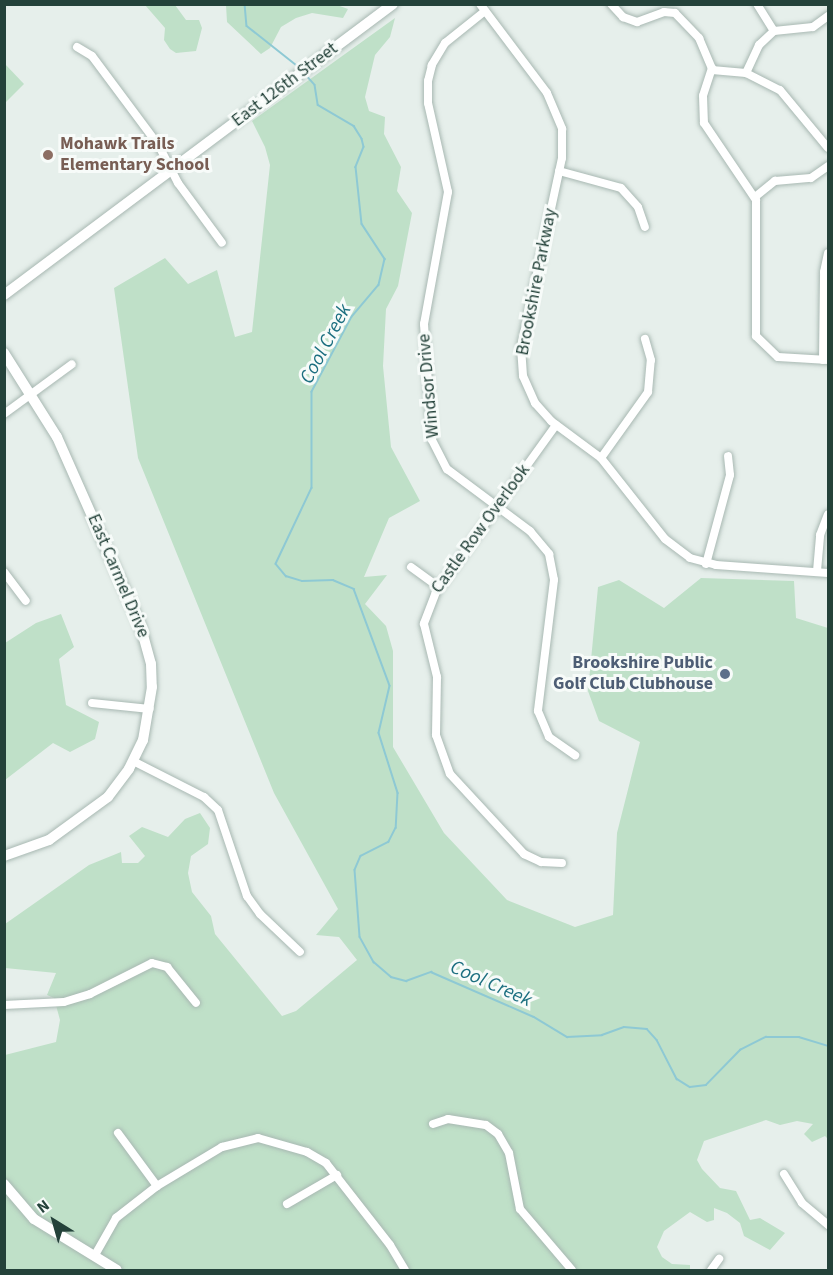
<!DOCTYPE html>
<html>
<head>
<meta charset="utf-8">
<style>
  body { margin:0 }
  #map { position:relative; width:833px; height:1275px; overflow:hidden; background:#e6efeb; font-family:"Source Sans 3",sans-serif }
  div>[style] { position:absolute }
  .green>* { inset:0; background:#bfe0c8 }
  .stream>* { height:1.5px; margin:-0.75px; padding:0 0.75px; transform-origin:0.75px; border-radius:0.75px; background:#8ec9d4 }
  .roads { filter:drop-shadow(0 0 2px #a8b8b2) drop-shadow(0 0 2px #a8b8b2) }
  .street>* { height:8px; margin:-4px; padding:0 4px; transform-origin:4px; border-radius:4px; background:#fff }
  .secondary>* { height:10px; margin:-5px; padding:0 5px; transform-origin:5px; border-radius:5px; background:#fff }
  .dots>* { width:16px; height:16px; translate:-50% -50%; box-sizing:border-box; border:3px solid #f7fbf9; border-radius:50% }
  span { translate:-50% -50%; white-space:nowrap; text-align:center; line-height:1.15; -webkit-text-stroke:6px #f7fbf9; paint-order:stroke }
  .street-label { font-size:18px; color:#24423a }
  .education-label { font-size:18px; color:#785e54; font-weight:700 }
  .left { translate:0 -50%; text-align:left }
  .service-label { font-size:18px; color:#4e5e75; font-weight:700 }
  .right { translate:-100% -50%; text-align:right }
  .water-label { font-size:20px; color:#1c6f80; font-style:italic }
  .frame { position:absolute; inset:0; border:6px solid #24423a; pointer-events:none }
  .north { position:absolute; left:24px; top:1191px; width:60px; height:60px; -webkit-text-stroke:4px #f7fbf9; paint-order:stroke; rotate:323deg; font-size:16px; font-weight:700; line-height:24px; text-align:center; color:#24423a }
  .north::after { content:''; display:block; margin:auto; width:21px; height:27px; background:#24423a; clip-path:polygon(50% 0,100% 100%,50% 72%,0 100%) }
</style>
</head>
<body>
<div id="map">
  <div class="green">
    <div style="clip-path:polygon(145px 5px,175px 5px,186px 20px,199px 20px,202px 28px,196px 51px,176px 53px,170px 49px,164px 40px,165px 28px)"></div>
    <div style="clip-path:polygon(337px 5px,348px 9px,343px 18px,312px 13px,296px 18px,281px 27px,270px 48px,261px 54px,227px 22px,226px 5px)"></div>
    <div style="clip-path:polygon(395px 18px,390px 37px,375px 55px,365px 97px,369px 111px,385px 117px,384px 134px,401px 167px,397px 191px,412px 213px,398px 286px,386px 309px,383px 366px,391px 447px,420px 501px,389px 518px,364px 577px,387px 575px,365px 604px,386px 626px,393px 651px,393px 747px,444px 833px,507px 900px,575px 927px,613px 915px,617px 833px,640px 742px,599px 721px,588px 691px,598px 587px,619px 580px,664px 608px,701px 578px,794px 581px,796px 618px,828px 628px,828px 1139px,825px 1136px,812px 1142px,804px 1134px,813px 1124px,797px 1121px,780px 1125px,766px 1120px,704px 1141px,697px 1160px,702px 1169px,720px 1188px,736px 1191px,750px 1220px,760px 1218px,785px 1233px,770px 1250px,744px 1236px,740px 1223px,727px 1213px,714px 1208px,714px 1220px,707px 1222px,690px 1212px,664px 1231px,657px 1247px,662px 1257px,672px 1264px,690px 1265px,690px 1270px,5px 1270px,5px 1055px,56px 1042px,60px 1020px,54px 998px,47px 995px,56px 973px,5px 968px,5px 924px,89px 865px,121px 852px,122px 863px,138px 863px,145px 856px,129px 836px,142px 827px,168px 837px,185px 819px,200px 813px,210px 828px,208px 844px,191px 856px,188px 873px,192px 892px,211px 916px,215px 934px,282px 1016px,296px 1011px,357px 960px,339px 937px,316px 935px,338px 909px,274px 793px,138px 458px,114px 288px,165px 258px,188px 284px,217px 270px,235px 337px,252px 332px,270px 165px,265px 147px,252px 121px)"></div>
    <div style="clip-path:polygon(5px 64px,24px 84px,5px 103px)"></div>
    <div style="clip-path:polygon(61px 614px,74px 647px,59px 659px,66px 705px,99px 722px,95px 739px,70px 752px,53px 743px,5px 780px,5px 643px,36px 623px)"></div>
  </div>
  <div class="stream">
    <div style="left:245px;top:4px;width:22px;rotate:85deg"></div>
    <div style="left:247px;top:26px;width:66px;rotate:38.3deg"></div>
    <div style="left:306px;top:75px;width:13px;rotate:48deg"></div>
    <div style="left:315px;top:85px;width:20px;rotate:81deg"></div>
    <div style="left:318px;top:105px;width:42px;rotate:30.3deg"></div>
    <div style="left:354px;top:126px;width:15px;rotate:58deg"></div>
    <div style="left:362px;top:139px;width:8px;rotate:76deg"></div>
    <div style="left:364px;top:147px;width:22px;rotate:112deg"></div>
    <div style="left:356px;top:167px;width:57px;rotate:84deg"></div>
    <div style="left:362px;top:224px;width:42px;rotate:56.7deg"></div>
    <div style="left:385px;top:259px;width:27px;rotate:103deg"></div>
    <div style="left:379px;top:285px;width:42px;rotate:130.2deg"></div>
    <div style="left:352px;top:317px;width:85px;rotate:118.1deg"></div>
    <div style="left:312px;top:392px;width:96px;rotate:90deg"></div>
    <div style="left:312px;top:488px;width:84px;rotate:115.3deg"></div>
    <div style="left:276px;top:564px;width:16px;rotate:50deg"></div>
    <div style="left:286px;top:576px;width:17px;rotate:17deg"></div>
    <div style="left:302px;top:581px;width:31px;rotate:-2deg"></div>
    <div style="left:333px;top:580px;width:23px;rotate:23deg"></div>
    <div style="left:354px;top:589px;width:103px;rotate:69.6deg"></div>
    <div style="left:390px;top:686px;width:48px;rotate:103.2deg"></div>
    <div style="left:379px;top:733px;width:63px;rotate:72.4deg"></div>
    <div style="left:398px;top:793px;width:35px;rotate:93deg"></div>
    <div style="left:396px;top:828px;width:16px;rotate:117deg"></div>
    <div style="left:389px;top:842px;width:31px;rotate:153deg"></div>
    <div style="left:361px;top:856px;width:15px;rotate:113deg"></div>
    <div style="left:355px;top:870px;width:67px;rotate:85.7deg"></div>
    <div style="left:360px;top:937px;width:29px;rotate:61deg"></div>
    <div style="left:374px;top:962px;width:23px;rotate:41deg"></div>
    <div style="left:391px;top:977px;width:16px;rotate:15deg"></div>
    <div style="left:406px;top:981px;width:27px;rotate:-20deg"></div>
    <div style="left:431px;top:972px;width:112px;rotate:23.6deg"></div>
    <div style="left:534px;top:1017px;width:39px;rotate:31deg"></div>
    <div style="left:567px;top:1037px;width:35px;rotate:-3deg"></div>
    <div style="left:602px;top:1035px;width:23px;rotate:-20deg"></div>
    <div style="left:624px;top:1027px;width:23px;rotate:5deg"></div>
    <div style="left:647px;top:1029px;width:15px;rotate:48deg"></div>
    <div style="left:657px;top:1040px;width:44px;rotate:62.9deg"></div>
    <div style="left:677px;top:1079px;width:15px;rotate:32deg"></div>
    <div style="left:690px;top:1087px;width:16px;rotate:-7deg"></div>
    <div style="left:706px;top:1085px;width:49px;rotate:-45.8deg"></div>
    <div style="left:740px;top:1050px;width:29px;rotate:-27deg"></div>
    <div style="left:766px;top:1037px;width:33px"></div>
    <div style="left:799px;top:1037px;width:30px;rotate:17deg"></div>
  </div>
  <div class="roads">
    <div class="street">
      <div style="left:480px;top:4px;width:111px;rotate:53deg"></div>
      <div style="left:547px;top:93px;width:39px;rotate:67deg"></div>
      <div style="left:562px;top:129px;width:29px;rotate:90deg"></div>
      <div style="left:562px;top:158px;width:193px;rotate:102.2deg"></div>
      <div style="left:521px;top:347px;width:29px;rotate:86deg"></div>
      <div style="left:523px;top:376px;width:30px;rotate:66deg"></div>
      <div style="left:535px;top:403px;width:24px;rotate:48deg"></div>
      <div style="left:551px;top:421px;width:62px;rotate:36.5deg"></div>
      <div style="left:601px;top:458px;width:103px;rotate:51.7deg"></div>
      <div style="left:665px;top:539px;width:31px;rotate:37deg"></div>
      <div style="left:690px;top:558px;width:27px;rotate:15deg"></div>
      <div style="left:716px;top:565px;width:112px;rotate:4.1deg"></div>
      <div style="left:611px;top:4px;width:18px;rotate:47deg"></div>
      <div style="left:623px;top:17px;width:15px;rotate:20deg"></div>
      <div style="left:637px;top:22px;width:29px;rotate:-20deg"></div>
      <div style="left:664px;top:12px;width:11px;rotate:5deg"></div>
      <div style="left:675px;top:13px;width:35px;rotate:46deg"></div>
      <div style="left:699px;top:38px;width:33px;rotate:67deg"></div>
      <div style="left:712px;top:68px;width:29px;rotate:108deg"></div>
      <div style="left:703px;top:96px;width:27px;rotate:88deg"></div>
      <div style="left:704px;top:123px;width:93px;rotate:56deg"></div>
      <div style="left:756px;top:200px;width:136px;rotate:90deg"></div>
      <div style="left:756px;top:336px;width:30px;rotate:44deg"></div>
      <div style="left:778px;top:357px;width:50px;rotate:3.4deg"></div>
      <div style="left:757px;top:4px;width:32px;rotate:58deg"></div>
      <div style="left:485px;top:11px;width:51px;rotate:141.3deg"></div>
      <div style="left:445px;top:43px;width:26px;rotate:121deg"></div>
      <div style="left:432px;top:65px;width:16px;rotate:104deg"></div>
      <div style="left:428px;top:81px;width:22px;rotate:90deg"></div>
      <div style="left:428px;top:103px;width:91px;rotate:77.3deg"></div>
      <div style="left:448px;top:192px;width:134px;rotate:100.3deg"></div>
      <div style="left:424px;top:324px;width:116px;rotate:86.1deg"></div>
      <div style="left:432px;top:440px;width:33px;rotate:63deg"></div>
      <div style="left:447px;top:469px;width:104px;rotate:36.8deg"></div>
      <div style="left:530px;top:531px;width:30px;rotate:50deg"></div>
      <div style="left:549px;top:554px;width:26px;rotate:79deg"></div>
      <div style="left:554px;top:580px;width:132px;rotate:97deg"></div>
      <div style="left:538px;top:711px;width:28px;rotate:67deg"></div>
      <div style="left:549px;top:737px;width:32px;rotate:35deg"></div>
      <div style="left:774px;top:31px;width:39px;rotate:-6deg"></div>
      <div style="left:813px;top:27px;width:19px;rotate:-36deg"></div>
      <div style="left:77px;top:47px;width:17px;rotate:31deg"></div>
      <div style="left:92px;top:56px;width:112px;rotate:53.3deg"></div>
      <div style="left:159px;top:146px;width:42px;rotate:62.8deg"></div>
      <div style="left:178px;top:183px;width:74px;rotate:53.7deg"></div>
      <div style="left:712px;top:70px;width:34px;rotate:5deg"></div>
      <div style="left:746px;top:73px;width:38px;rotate:27deg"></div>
      <div style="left:780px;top:90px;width:75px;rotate:50.4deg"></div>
      <div style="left:746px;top:73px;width:31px;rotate:-65deg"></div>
      <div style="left:759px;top:45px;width:21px;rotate:-43deg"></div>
      <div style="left:559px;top:171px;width:64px;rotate:15.3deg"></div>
      <div style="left:621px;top:188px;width:25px;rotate:48deg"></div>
      <div style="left:638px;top:207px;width:21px;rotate:71deg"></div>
      <div style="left:755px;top:197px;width:26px;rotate:-39deg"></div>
      <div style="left:775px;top:181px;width:36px;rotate:-5deg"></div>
      <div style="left:811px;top:178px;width:21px;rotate:-35deg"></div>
      <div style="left:823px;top:360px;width:88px;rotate:-89.3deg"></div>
      <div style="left:824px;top:272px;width:19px;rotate:-78deg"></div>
      <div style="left:4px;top:414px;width:84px;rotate:-36.3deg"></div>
      <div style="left:556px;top:425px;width:206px;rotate:125.7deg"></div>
      <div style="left:436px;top:592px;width:34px;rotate:111deg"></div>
      <div style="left:424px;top:624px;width:55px;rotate:76.2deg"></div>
      <div style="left:437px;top:677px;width:58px;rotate:91deg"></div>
      <div style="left:436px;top:735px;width:41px;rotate:70.3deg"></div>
      <div style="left:450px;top:774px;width:109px;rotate:47.2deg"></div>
      <div style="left:524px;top:854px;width:19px;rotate:25deg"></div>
      <div style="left:541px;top:862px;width:21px;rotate:3deg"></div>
      <div style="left:601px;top:458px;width:81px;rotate:-54.5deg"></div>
      <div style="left:648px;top:392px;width:32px;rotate:-85deg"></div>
      <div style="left:651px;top:360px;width:22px;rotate:-106deg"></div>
      <div style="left:706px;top:564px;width:92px;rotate:-74.9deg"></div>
      <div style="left:730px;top:475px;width:19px;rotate:-96deg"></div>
      <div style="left:411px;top:567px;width:34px;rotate:36deg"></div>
      <div style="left:817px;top:571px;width:36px;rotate:-85deg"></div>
      <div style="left:820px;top:535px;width:22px;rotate:-69deg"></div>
      <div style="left:4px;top:572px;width:36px;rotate:53deg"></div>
      <div style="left:92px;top:703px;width:58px;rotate:5.9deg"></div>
      <div style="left:133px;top:761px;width:80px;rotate:26.9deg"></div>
      <div style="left:204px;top:797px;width:19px;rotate:43deg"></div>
      <div style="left:218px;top:810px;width:91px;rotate:71.4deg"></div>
      <div style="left:247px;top:896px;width:22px;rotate:54deg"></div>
      <div style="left:260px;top:914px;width:55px;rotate:43.5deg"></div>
      <div style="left:4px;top:1005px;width:60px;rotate:-2.9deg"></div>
      <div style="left:64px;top:1002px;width:27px;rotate:-17deg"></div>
      <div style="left:90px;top:994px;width:69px;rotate:-26.6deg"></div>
      <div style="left:152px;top:963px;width:16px;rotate:15deg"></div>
      <div style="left:167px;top:967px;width:46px;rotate:51.1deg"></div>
      <div style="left:433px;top:1124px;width:16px;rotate:-18deg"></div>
      <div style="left:448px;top:1119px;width:38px;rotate:9deg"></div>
      <div style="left:486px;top:1125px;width:15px;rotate:37deg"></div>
      <div style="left:498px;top:1134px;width:22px;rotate:60deg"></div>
      <div style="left:509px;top:1153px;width:57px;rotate:78.9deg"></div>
      <div style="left:520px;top:1209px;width:80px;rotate:49.6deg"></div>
      <div style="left:118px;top:1133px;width:66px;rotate:53.7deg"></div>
      <div style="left:784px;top:1174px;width:34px;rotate:58deg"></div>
      <div style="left:802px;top:1203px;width:34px;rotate:40deg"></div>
      <div style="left:287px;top:1204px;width:58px;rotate:-30.1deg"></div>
      <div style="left:95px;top:1255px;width:43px;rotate:-60.4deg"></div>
      <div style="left:116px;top:1218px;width:52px;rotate:-38deg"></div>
      <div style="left:157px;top:1186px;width:76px;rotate:-31deg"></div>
      <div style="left:222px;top:1147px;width:37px;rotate:-14deg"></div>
      <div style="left:258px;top:1138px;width:51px;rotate:15.9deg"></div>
      <div style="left:307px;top:1152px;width:22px;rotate:30deg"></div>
      <div style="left:326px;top:1163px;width:104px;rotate:52deg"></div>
      <div style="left:390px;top:1245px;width:29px;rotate:59deg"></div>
      <div style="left:711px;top:1270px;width:14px;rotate:-54deg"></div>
    </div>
    <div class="secondary">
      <div style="left:4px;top:295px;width:486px;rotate:-36.8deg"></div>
      <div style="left:4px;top:353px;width:99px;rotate:57.8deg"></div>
      <div style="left:57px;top:437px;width:205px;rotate:66.1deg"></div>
      <div style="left:140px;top:624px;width:41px;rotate:74.6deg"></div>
      <div style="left:151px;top:664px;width:23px;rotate:88deg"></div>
      <div style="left:152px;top:687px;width:54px;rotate:99.6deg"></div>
      <div style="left:143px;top:740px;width:32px;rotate:116deg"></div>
      <div style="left:129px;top:769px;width:35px;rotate:127deg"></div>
      <div style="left:108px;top:797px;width:73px;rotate:143.9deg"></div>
      <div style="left:49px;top:840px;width:48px;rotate:160.4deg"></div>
      <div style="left:4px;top:1184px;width:46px;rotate:49.4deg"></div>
      <div style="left:34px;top:1219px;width:97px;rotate:31.6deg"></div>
    </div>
  </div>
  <div class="dots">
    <div style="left:48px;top:155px;background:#8d6e63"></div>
    <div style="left:725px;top:674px;background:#5c6f8a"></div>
  </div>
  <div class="street-label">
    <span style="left:285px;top:85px;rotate:-37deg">East 126th Street</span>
    <span style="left:537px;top:282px;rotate:-79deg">Brookshire Parkway</span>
    <span style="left:429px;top:386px;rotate:-95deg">Windsor Drive</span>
    <span style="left:481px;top:529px;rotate:-54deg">Castle Row Overlook</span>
    <span style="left:118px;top:576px;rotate:67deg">East Carmel Drive</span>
  </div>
  <div class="education-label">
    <span class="left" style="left:60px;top:155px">Mohawk Trails<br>Elementary School</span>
  </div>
  <div class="service-label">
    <span class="right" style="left:713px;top:674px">Brookshire Public<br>Golf Club Clubhouse</span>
  </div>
  <div class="water-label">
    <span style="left:326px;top:344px;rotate:-62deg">Cool Creek</span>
    <span style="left:491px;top:984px;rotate:24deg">Cool Creek</span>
  </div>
  <div class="frame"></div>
  <div class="north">N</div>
</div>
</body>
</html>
